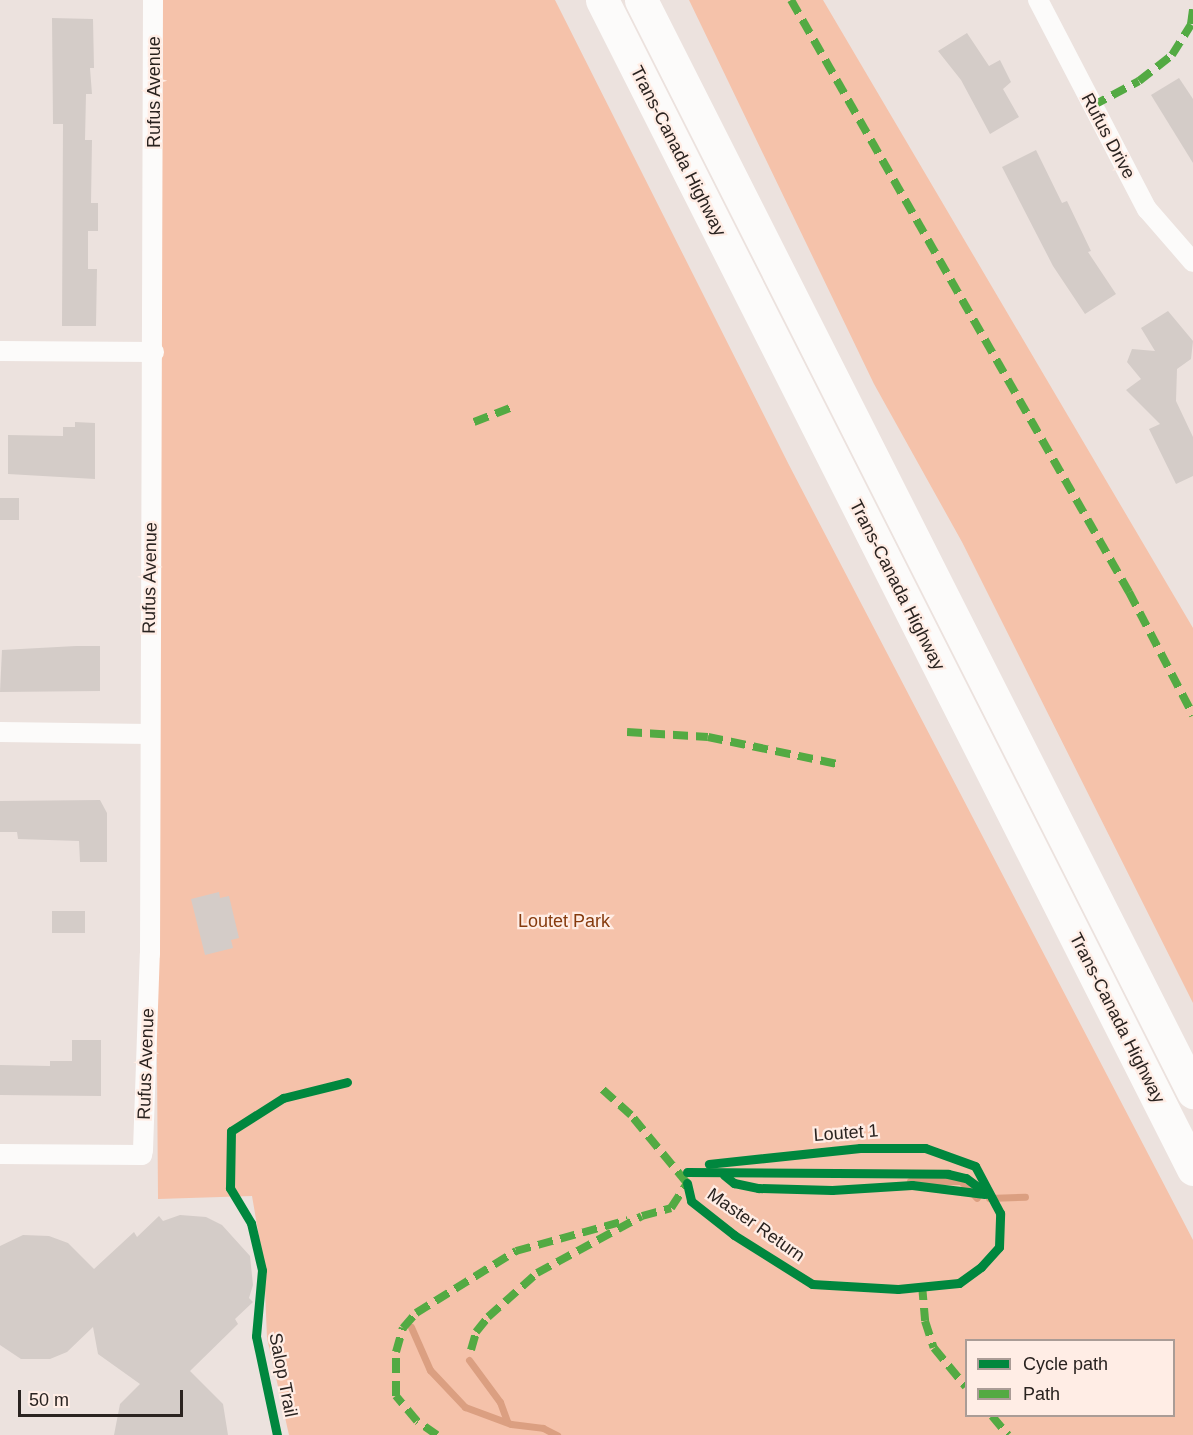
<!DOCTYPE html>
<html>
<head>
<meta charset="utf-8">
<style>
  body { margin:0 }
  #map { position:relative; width:1193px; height:1435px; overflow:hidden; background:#ece2de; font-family:Arial,sans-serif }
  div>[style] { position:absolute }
  .green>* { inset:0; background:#f5c2aa }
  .stream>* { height:7px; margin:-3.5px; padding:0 3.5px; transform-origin:3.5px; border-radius:3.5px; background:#db9f81 }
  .building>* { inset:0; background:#d4ccc8; transform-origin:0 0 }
  .minor>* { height:20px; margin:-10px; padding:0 10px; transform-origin:10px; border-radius:10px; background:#fcfbfa }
  .motorway>* { height:33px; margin:-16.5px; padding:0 16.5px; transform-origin:16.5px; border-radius:16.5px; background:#fcfbfa }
  .quiet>* { height:8px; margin-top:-4px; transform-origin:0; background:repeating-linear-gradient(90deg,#53aa43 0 15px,transparent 0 23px) }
  .cycleway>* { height:9px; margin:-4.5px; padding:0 4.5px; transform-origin:4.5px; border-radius:4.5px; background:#00873e }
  span { translate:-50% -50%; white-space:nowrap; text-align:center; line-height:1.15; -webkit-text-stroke:4.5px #ffede5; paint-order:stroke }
  .street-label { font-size:18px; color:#2a2320 }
  .park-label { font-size:18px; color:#863b0e }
  .legend { position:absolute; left:965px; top:1339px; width:210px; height:78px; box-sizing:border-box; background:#ffede5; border:2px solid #aa9c96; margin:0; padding:8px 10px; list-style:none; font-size:18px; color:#2a2320 }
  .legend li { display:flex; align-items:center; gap:12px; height:30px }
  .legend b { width:30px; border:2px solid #aa9c96 }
  .scale { position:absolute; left:18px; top:1390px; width:165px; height:27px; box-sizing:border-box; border:3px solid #2a2320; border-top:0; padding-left:8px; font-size:18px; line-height:21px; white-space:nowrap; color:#2a2320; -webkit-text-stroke:4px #ffede5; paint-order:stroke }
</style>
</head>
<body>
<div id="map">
  <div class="green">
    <div style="clip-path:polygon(evenodd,149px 0,555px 0,789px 465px,1193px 1240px,1193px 1435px,289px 1435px,267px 1338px,264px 1266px,252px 1196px,158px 1199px,149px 0,966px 1340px,1174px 1340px,1174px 1416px,966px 1416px,966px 1340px)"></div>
    <div style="clip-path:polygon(689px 0,823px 0,1193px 628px,1193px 1003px,962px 542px,874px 384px)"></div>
  </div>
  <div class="stream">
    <div style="left:910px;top:1181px;width:51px"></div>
    <div style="left:961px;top:1181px;width:23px;rotate:47deg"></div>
    <div style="left:989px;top:1198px;width:36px;rotate:-2deg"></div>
    <div style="left:411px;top:1327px;width:47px;rotate:66.2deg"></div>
    <div style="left:430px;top:1370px;width:51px;rotate:46.6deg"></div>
    <div style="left:465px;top:1407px;width:49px;rotate:20.3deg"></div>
    <div style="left:511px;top:1424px;width:32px;rotate:7deg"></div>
    <div style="left:543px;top:1428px;width:16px;rotate:27deg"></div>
    <div style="left:469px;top:1360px;width:52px;rotate:53.6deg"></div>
    <div style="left:500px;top:1402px;width:20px;rotate:70deg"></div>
  </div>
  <div class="building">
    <div style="clip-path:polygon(52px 18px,93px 19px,94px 68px,90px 68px,92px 94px,86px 94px,85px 140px,92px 140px,91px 203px,98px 203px,98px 231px,88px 231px,88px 269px,97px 269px,96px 326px,62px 326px,63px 124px,53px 124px)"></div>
    <div style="clip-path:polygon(967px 33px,989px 66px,1000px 60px,1011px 82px,1003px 89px,1019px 117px,990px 134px,961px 80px,938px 51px)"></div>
    <div style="clip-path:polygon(1179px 78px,1193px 99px,1193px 163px,1151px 95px)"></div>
    <div style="clip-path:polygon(1036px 150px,1062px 203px,1067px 201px,1091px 251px,1088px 252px,1116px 294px,1085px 314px,1053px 266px,1002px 167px)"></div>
    <div style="clip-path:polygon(1168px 311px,1193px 341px,1191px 359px,1177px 369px,1176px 401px,1193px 437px,1193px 476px,1176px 484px,1149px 429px,1160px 424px,1126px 390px,1141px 379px,1127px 362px,1132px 349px,1155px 351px,1141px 328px)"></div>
    <div style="clip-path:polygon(75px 422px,95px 423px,95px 479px,8px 474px,8px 435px,63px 436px,63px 427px,75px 427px)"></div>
    <div style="left:0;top:498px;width:19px;height:22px"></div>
    <div style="clip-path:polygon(76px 646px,100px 646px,100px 691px,0 692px,2px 650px)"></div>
    <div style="clip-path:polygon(100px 800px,107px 813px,107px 862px,80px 862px,79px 841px,18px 839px,17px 832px,0 832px,0 801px)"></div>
    <div style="clip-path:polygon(219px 892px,220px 898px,229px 896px,239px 938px,231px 940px,233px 948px,205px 955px,191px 899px)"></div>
    <div style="left:52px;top:911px;width:33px;height:22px"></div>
    <div style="clip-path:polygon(72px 1040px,101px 1040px,101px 1096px,0 1095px,0 1065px,50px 1066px,50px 1061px,72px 1061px)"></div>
    <div style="clip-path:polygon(180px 1215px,206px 1217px,222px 1225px,250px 1256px,253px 1285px,249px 1298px,253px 1302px,235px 1319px,238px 1324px,190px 1371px,223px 1404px,228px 1435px,114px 1435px,120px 1404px,140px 1384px,98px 1354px,93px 1327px,67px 1352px,50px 1359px,21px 1359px,0 1345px,0 1246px,23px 1235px,49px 1236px,68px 1243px,94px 1269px,134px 1232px,137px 1237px,159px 1216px,163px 1221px)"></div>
  </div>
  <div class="minor">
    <div style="left:1038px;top:0;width:236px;rotate:62.5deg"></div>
    <div style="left:1147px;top:209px;width:70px;rotate:49deg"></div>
    <div style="left:0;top:351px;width:154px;rotate:0.4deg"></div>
    <div style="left:0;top:732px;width:149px;rotate:0.8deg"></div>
    <div style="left:0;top:1154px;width:142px;rotate:0.4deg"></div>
    <div style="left:142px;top:1155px;width:5px;rotate:-79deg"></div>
    <div style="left:143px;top:1150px;width:196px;rotate:-88deg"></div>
    <div style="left:150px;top:954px;width:954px;rotate:-89.82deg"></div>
  </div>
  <div class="motorway">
    <div style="left:602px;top:0;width:1310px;rotate:63.18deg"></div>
    <div style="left:641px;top:0;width:1224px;rotate:63.18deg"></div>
  </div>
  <div class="quiet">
    <div style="left:791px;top:0;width:682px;rotate:60.28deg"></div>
    <div style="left:1129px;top:592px;width:139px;rotate:62.5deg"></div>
    <div style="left:1092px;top:106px;width:53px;rotate:-28deg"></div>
    <div style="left:1139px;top:81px;width:42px;rotate:-38.2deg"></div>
    <div style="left:1172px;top:55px;width:36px;rotate:-58deg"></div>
    <div style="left:1191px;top:24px;width:15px;rotate:-82deg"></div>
    <div style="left:474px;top:422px;width:44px;rotate:-21.3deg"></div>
    <div style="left:627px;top:732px;width:81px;rotate:3.5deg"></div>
    <div style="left:708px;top:737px;width:132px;rotate:11.8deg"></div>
    <div style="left:922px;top:1285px;width:36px;rotate:85deg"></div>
    <div style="left:925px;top:1321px;width:28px;rotate:72deg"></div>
    <div style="left:934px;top:1348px;width:50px;rotate:50.6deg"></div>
    <div style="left:471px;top:1350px;width:19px;rotate:-74deg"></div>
    <div style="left:476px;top:1332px;width:19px;rotate:-51deg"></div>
    <div style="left:488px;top:1317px;width:66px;rotate:-41.9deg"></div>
    <div style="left:537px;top:1273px;width:119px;rotate:-28.5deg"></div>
    <div style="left:642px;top:1216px;width:30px;rotate:-15deg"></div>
    <div style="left:671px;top:1208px;width:30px;rotate:-57deg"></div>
    <div style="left:687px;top:1183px;width:88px;rotate:-129.5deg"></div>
    <div style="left:631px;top:1115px;width:39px;rotate:-138deg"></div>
    <div style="left:992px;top:1416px;width:25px;rotate:50deg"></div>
    <div style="left:437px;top:1435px;width:24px;rotate:-145deg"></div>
    <div style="left:417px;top:1421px;width:33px;rotate:-130deg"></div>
    <div style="left:396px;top:1396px;width:44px;rotate:-90deg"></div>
    <div style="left:396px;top:1352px;width:25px;rotate:-74deg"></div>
    <div style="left:403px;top:1328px;width:20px;rotate:-49deg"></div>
    <div style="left:416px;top:1313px;width:118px;rotate:-31.8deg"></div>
    <div style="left:516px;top:1251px;width:116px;rotate:-15.5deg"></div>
  </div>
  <div class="cycleway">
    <div style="left:687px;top:1172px;width:261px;rotate:0.4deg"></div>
    <div style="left:948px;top:1174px;width:18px;rotate:13deg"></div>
    <div style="left:966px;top:1178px;width:26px;rotate:37deg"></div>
    <div style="left:724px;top:1175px;width:13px;rotate:39deg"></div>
    <div style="left:734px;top:1183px;width:25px;rotate:12deg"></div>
    <div style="left:758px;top:1188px;width:74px;rotate:1.5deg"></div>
    <div style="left:832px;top:1190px;width:80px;rotate:-3.6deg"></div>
    <div style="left:912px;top:1185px;width:73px;rotate:7.1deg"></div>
    <div style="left:687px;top:1183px;width:18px;rotate:77deg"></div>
    <div style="left:691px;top:1201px;width:55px;rotate:38.3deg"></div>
    <div style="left:734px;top:1235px;width:92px;rotate:32.1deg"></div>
    <div style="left:812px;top:1284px;width:86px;rotate:3.3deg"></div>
    <div style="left:898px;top:1289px;width:61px;rotate:-5.6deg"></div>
    <div style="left:959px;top:1283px;width:27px;rotate:-36deg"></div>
    <div style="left:981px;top:1267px;width:27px;rotate:-48deg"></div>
    <div style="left:999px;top:1247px;width:34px;rotate:-88deg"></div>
    <div style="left:1000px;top:1213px;width:53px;rotate:-118deg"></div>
    <div style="left:975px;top:1166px;width:53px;rotate:-160.2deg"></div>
    <div style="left:925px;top:1148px;width:65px;rotate:180deg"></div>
    <div style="left:860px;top:1148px;width:152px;rotate:174deg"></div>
    <div style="left:277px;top:1435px;width:101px;rotate:-102deg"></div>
    <div style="left:256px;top:1336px;width:66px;rotate:-84.8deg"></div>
    <div style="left:262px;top:1270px;width:48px;rotate:-103.2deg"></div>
    <div style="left:251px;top:1223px;width:41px;rotate:-121deg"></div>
    <div style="left:230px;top:1188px;width:57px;rotate:-89deg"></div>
    <div style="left:231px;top:1131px;width:62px;rotate:-32.4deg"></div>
    <div style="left:283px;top:1098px;width:66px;rotate:-14deg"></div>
  </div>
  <div class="street-label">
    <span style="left:154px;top:92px;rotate:-90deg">Rufus Avenue</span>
    <span style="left:1108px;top:136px;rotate:62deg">Rufus Drive</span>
    <span style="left:678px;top:151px;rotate:63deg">Trans-Canada Highway</span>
    <span style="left:150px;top:578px;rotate:-89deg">Rufus Avenue</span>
    <span style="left:897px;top:585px;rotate:63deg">Trans-Canada Highway</span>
    <span style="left:1117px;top:1018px;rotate:63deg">Trans-Canada Highway</span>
    <span style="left:146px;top:1064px;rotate:-88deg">Rufus Avenue</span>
    <span style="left:846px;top:1133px;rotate:-4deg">Loutet 1</span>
    <span style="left:756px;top:1225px;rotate:35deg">Master Return</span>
    <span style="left:283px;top:1375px;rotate:79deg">Salop Trail</span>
  </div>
  <div class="park-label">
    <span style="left:564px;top:921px">Loutet Park</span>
  </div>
  <ul class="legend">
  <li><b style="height:8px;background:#00873e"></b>Cycle path</li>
  <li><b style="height:8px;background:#53aa43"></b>Path</li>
  </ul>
  <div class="scale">50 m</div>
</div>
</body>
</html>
